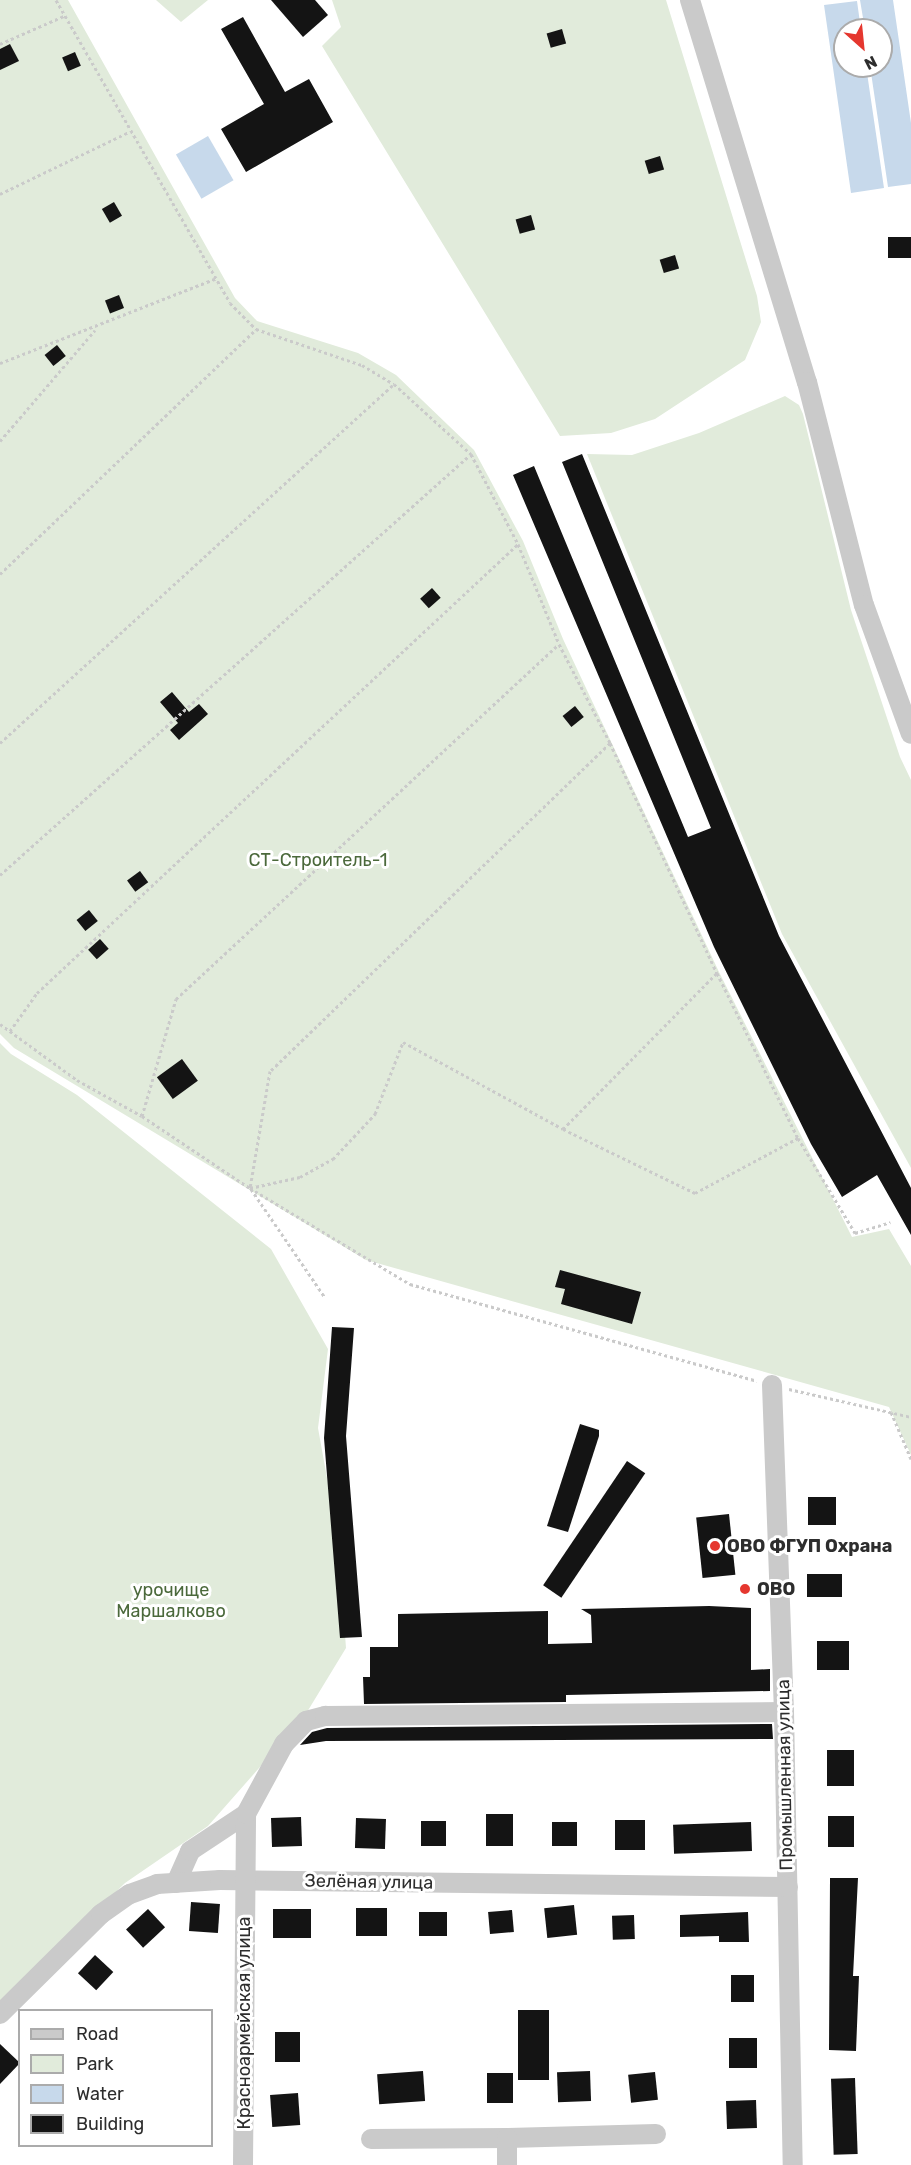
<!DOCTYPE html>
<html>
<head>
<meta charset="utf-8">
<style>
  body { margin:0 }
  #map { position:relative; width:911px; height:2165px; overflow:hidden; background:#fff; font-family:Rubik,sans-serif }
  div>[style] { position:absolute }
  .green>* { inset:0; background:#e1ebdb }
  .water>* { inset:0; background:#c7d9eb; transform-origin:0 0 }
  .building>* { inset:0; background:#141414; transform-origin:0 0 }
  .path>* { height:3px; margin-top:-1.5px; transform-origin:0; background:repeating-linear-gradient(90deg,#cacaca 0 3px,transparent 0 6px) }
  .street>* { height:20px; margin:-10px; padding:0 10px; transform-origin:10px; border-radius:10px; background:#cacaca }
  .dots>* { width:16px; height:16px; translate:-50% -50%; box-sizing:border-box; border:3px solid #fff; border-radius:50% }
  span { translate:-50% -50%; white-space:nowrap; text-align:center; line-height:1.15; -webkit-text-stroke:6px #fff; paint-order:stroke }
  .park-label { font-size:18px; color:#4b693b }
  .poi-label { font-size:18px; color:#2d2d2d; font-weight:700 }
  .left { translate:0 -50%; text-align:left }
  .street-label { font-size:18px; color:#2d2d2d }
  .legend { position:absolute; left:18px; top:2009px; width:195px; height:138px; box-sizing:border-box; background:#fff; border:2px solid #ababab; margin:0; padding:8px 10px; list-style:none; font-size:18px; color:#2d2d2d }
  .legend li { display:flex; align-items:center; gap:12px; height:30px }
  .legend b { width:30px; border:2px solid #ababab }
  .north { position:absolute; left:833px; top:18px; width:60px; height:60px; box-sizing:border-box; background:#fff; border:2px solid #ababab; border-radius:50%; rotate:153deg; font-size:16px; font-weight:700; line-height:24px; text-align:center; color:#2d2d2d }
  .north::after { content:''; display:block; margin:auto; width:21px; height:27px; background:#e5372f; clip-path:polygon(50% 0,100% 100%,50% 72%,0 100%) }
</style>
</head>
<body>
<div id="map">
  <div class="green">
    <div style="clip-path:polygon(0 0,68px 0,235px 298px,257px 321px,358px 353px,396px 375px,474px 450px,523px 541px,563px 639px,719px 972px,852px 1237px,889px 1229px,911px 1266px,911px 1455px,889px 1407px,366px 1260px,14px 1048px,0 1034px)"></div>
    <div style="clip-path:polygon(156px 0,208px 0,181px 22px)"></div>
    <div style="clip-path:polygon(332px 0,666px 0,757px 296px,761px 322px,745px 360px,655px 419px,611px 433px,560px 436px,322px 46px,341px 27px)"></div>
    <div style="clip-path:polygon(785px 396px,799px 405px,803px 414px,851px 610px,900px 757px,911px 780px,911px 1168px,782px 934px,587px 454px,632px 455px,699px 433px)"></div>
    <div style="clip-path:polygon(0 1043px,11px 1054px,77px 1095px,271px 1249px,328px 1349px,318px 1428px,338px 1539px,346px 1648px,304px 1717px,208px 1826px,125px 1883px,0 2006px)"></div>
  </div>
  <div class="water">
    <div style="clip-path:polygon(860px 0,893px 0,911px 123px,911px 184px,888px 187px,870px 66px,881px 66px,881px 30px,865px 30px)"></div>
    <div style="clip-path:polygon(857px 1px,861px 30px,845px 30px,845px 66px,866px 66px,884px 188px,851px 193px,824px 5px)"></div>
    <div style="left:208px;top:136px;width:51px;height:37px;rotate:60deg"></div>
  </div>
  <div class="building">
    <div style="clip-path:polygon(271px 0,315px 0,328px 15px,303px 37px)"></div>
    <div style="clip-path:polygon(243px 17px,285px 92px,309px 79px,333px 122px,246px 172px,221px 129px,264px 104px,221px 29px)"></div>
    <div style="left:562px;top:29px;width:15px;height:16px;rotate:74deg"></div>
    <div style="clip-path:polygon(10px 44px,19px 61px,0 70px,0 49px)"></div>
    <div style="left:75px;top:52px;width:15px;height:14px;rotate:67deg"></div>
    <div style="left:660px;top:156px;width:14px;height:16px;rotate:73deg"></div>
    <div style="left:114px;top:202px;width:16px;height:14px;rotate:60deg"></div>
    <div style="left:531px;top:215px;width:15px;height:16px;rotate:74deg"></div>
    <div style="left:911px;top:237px;width:21px;height:23px;rotate:90deg"></div>
    <div style="left:675px;top:255px;width:14px;height:16px;rotate:73deg"></div>
    <div style="left:119px;top:295px;width:14px;height:15px;rotate:69deg"></div>
    <div style="left:57px;top:345px;width:14px;height:16px;rotate:51deg"></div>
    <div style="clip-path:polygon(582px 454px,779px 936px,911px 1188px,911px 1235px,877px 1175px,842px 1197px,811px 1144px,714px 947px,513px 475px,534px 466px,688px 837px,711px 828px,562px 462px)"></div>
    <div style="left:432px;top:588px;width:13px;height:16px;rotate:48deg"></div>
    <div style="clip-path:polygon(172px 692px,189px 712px,199px 704px,208px 714px,179px 740px,170px 730px,178px 723px,160px 702px)"></div>
    <div style="left:575px;top:706px;width:14px;height:16px;rotate:51deg"></div>
    <div style="left:140px;top:871px;width:14px;height:16px;rotate:54deg"></div>
    <div style="left:89px;top:910px;width:14px;height:16px;rotate:51deg"></div>
    <div style="left:100px;top:939px;width:13px;height:16px;rotate:48deg"></div>
    <div style="left:182px;top:1059px;width:27px;height:31px;rotate:54deg"></div>
    <div style="clip-path:polygon(560px 1270px,641px 1292px,632px 1324px,561px 1304px,565px 1289px,555px 1287px)"></div>
    <div style="clip-path:polygon(332px 1327px,354px 1328px,346px 1436px,362px 1637px,340px 1638px,324px 1438px)"></div>
    <div style="clip-path:polygon(580px 1424px,599px 1430px,599px 1436px,568px 1532px,547px 1526px)"></div>
    <div style="left:627px;top:1461px;width:22px;height:150px;rotate:34deg"></div>
    <div style="left:808px;top:1497px;width:28px;height:28px"></div>
    <div style="left:729px;top:1514px;width:61px;height:33px;rotate:84deg"></div>
    <div style="left:807px;top:1574px;width:35px;height:23px"></div>
    <div style="clip-path:polygon(709px 1606px,751px 1608px,751px 1670px,770px 1669px,770px 1691px,566px 1695px,566px 1702px,364px 1704px,363px 1677px,370px 1677px,370px 1647px,398px 1647px,398px 1614px,548px 1611px,548px 1644px,592px 1643px,591px 1615px,581px 1609px)"></div>
    <div style="left:849px;top:1641px;width:29px;height:32px;rotate:90deg"></div>
    <div style="clip-path:polygon(772px 1724px,773px 1739px,326px 1741px,300px 1745px,312px 1732px,327px 1728px)"></div>
    <div style="left:827px;top:1750px;width:27px;height:36px"></div>
    <div style="left:486px;top:1814px;width:27px;height:32px"></div>
    <div style="left:828px;top:1816px;width:26px;height:31px"></div>
    <div style="left:301px;top:1817px;width:29px;height:30px;rotate:88deg"></div>
    <div style="left:356px;top:1818px;width:30px;height:30px;rotate:2deg"></div>
    <div style="left:615px;top:1820px;width:30px;height:30px"></div>
    <div style="left:421px;top:1821px;width:25px;height:25px"></div>
    <div style="left:577px;top:1822px;width:24px;height:25px;rotate:90deg"></div>
    <div style="left:751px;top:1822px;width:29px;height:78px;rotate:88deg"></div>
    <div style="clip-path:polygon(830px 1878px,858px 1878px,853px 1976px,859px 1976px,856px 2051px,829px 2050px)"></div>
    <div style="left:191px;top:1902px;width:29px;height:29px;rotate:4deg"></div>
    <div style="left:574px;top:1905px;width:30px;height:30px;rotate:84deg"></div>
    <div style="left:356px;top:1908px;width:31px;height:28px"></div>
    <div style="left:148px;top:1909px;width:25px;height:30px;rotate:47deg"></div>
    <div style="left:273px;top:1909px;width:38px;height:29px"></div>
    <div style="left:512px;top:1910px;width:22px;height:24px;rotate:85deg"></div>
    <div style="left:419px;top:1912px;width:28px;height:24px"></div>
    <div style="clip-path:polygon(748px 1912px,749px 1942px,719px 1942px,719px 1936px,680px 1937px,680px 1915px)"></div>
    <div style="left:634px;top:1915px;width:24px;height:22px;rotate:88deg"></div>
    <div style="left:95px;top:1955px;width:25px;height:25px;rotate:43deg"></div>
    <div style="left:731px;top:1975px;width:23px;height:27px"></div>
    <div style="left:518px;top:2010px;width:31px;height:70px"></div>
    <div style="left:275px;top:2032px;width:25px;height:30px"></div>
    <div style="left:729px;top:2038px;width:28px;height:30px"></div>
    <div style="clip-path:polygon(0 2044px,20px 2063px,0 2084px)"></div>
    <div style="left:423px;top:2071px;width:30px;height:46px;rotate:86deg"></div>
    <div style="left:590px;top:2071px;width:30px;height:33px;rotate:88deg"></div>
    <div style="left:655px;top:2072px;width:28px;height:27px;rotate:84deg"></div>
    <div style="left:487px;top:2073px;width:26px;height:30px"></div>
    <div style="left:855px;top:2078px;width:76px;height:24px;rotate:88deg"></div>
    <div style="left:298px;top:2093px;width:32px;height:28px;rotate:86deg"></div>
    <div style="left:756px;top:2100px;width:28px;height:30px;rotate:88deg"></div>
  </div>
  <div class="path">
    <div style="left:56px;top:0;width:349px;rotate:60.1deg"></div>
    <div style="left:230px;top:303px;width:37px;rotate:45deg"></div>
    <div style="left:256px;top:329px;width:112px;rotate:18.8deg"></div>
    <div style="left:362px;top:365px;width:37px;rotate:31deg"></div>
    <div style="left:394px;top:384px;width:104px;rotate:42.3deg"></div>
    <div style="left:471px;top:454px;width:102px;rotate:62.4deg"></div>
    <div style="left:518px;top:544px;width:108px;rotate:67.7deg"></div>
    <div style="left:559px;top:644px;width:111px;rotate:62.7deg"></div>
    <div style="left:610px;top:743px;width:254px;rotate:65.1deg"></div>
    <div style="left:717px;top:973px;width:184px;rotate:63.9deg"></div>
    <div style="left:798px;top:1138px;width:111px;rotate:59deg"></div>
    <div style="left:855px;top:1233px;width:37px;rotate:-17deg"></div>
    <div style="left:0;top:44px;width:70px;rotate:-23.6deg"></div>
    <div style="left:0;top:194px;width:143px;rotate:-25.7deg"></div>
    <div style="left:0;top:363px;width:233px;rotate:-21.4deg"></div>
    <div style="left:0;top:441px;width:146px;rotate:-49.4deg"></div>
    <div style="left:0;top:574px;width:354px;rotate:-43.7deg"></div>
    <div style="left:0;top:743px;width:533px;rotate:-42.34deg"></div>
    <div style="left:610px;top:743px;width:472px;rotate:136deg"></div>
    <div style="left:270px;top:1071px;width:119px;rotate:99.7deg"></div>
    <div style="left:250px;top:1188px;width:187px;rotate:31deg"></div>
    <div style="left:410px;top:1284px;width:360px;rotate:15.6deg"></div>
    <div style="left:0;top:875px;width:632px;rotate:-41.79deg"></div>
    <div style="left:0;top:1024px;width:95px;rotate:36deg"></div>
    <div style="left:77px;top:1080px;width:74px;rotate:29deg"></div>
    <div style="left:142px;top:1116px;width:130px;rotate:33.7deg"></div>
    <div style="left:250px;top:1188px;width:51px;rotate:-12.4deg"></div>
    <div style="left:300px;top:1177px;width:38px;rotate:-29deg"></div>
    <div style="left:333px;top:1159px;width:62px;rotate:-47deg"></div>
    <div style="left:375px;top:1114px;width:77px;rotate:-68.7deg"></div>
    <div style="left:403px;top:1042px;width:182px;rotate:28.5deg"></div>
    <div style="left:563px;top:1129px;width:147px;rotate:25.9deg"></div>
    <div style="left:695px;top:1193px;width:117px;rotate:-28.1deg"></div>
    <div style="left:10px;top:1031px;width:47px;rotate:-54.6deg"></div>
    <div style="left:37px;top:993px;width:658px;rotate:-43.03deg"></div>
    <div style="left:142px;top:1116px;width:122px;rotate:-73.8deg"></div>
    <div style="left:176px;top:999px;width:522px;rotate:-42.83deg"></div>
    <div style="left:563px;top:1129px;width:219px;rotate:-45.4deg"></div>
    <div style="left:251px;top:1189px;width:130px;rotate:55.7deg"></div>
    <div style="left:789px;top:1389px;width:125px;rotate:12.9deg"></div>
    <div style="left:891px;top:1412px;width:51px;rotate:66.9deg"></div>
  </div>
  <div class="street">
    <div style="left:690px;top:0;width:400px;rotate:73deg"></div>
    <div style="left:807px;top:382px;width:230px;rotate:75.7deg"></div>
    <div style="left:864px;top:605px;width:137px;rotate:70deg"></div>
    <div style="left:772px;top:1385px;width:327px;rotate:87.9deg"></div>
    <div style="left:784px;top:1712px;width:453px;rotate:88.9deg"></div>
    <div style="left:176px;top:1883px;width:35px;rotate:-66deg"></div>
    <div style="left:190px;top:1851px;width:67px;rotate:-33.5deg"></div>
    <div style="left:0;top:2014px;width:142px;rotate:-44.7deg"></div>
    <div style="left:101px;top:1914px;width:35px;rotate:-35deg"></div>
    <div style="left:130px;top:1894px;width:29px;rotate:-20deg"></div>
    <div style="left:157px;top:1884px;width:63px;rotate:-3.6deg"></div>
    <div style="left:220px;top:1880px;width:568px;rotate:0.71deg"></div>
    <div style="left:507px;top:2138px;width:149px;rotate:-1.5deg"></div>
    <div style="left:371px;top:2139px;width:136px;rotate:-0.4deg"></div>
    <div style="left:507px;top:2138px;width:27px;rotate:90deg"></div>
    <div style="left:243px;top:2165px;width:351px;rotate:-89.5deg"></div>
    <div style="left:246px;top:1814px;width:80px;rotate:-61.5deg"></div>
    <div style="left:284px;top:1744px;width:32px;rotate:-46deg"></div>
    <div style="left:306px;top:1721px;width:20px;rotate:-15deg"></div>
    <div style="left:325px;top:1716px;width:459px;rotate:-0.5deg"></div>
  </div>
  <div class="dots">
    <div style="left:715px;top:1546px;background:#e5372f"></div>
    <div style="left:745px;top:1589px;background:#e5372f"></div>
  </div>
  <div class="park-label">
    <span style="left:318px;top:860px">СТ-Строитель-1</span>
    <span style="left:171px;top:1601px">урочище<br>Маршалково</span>
  </div>
  <div class="poi-label">
    <span class="left" style="left:727px;top:1546px">ОВО ФГУП Охрана</span>
    <span class="left" style="left:757px;top:1589px">ОВО</span>
  </div>
  <div class="street-label">
    <span style="left:785px;top:1775px;rotate:-91deg">Промышленная улица</span>
    <span style="left:369px;top:1882px;rotate:1deg">Зелёная улица</span>
    <span style="left:244px;top:2023px;rotate:-90deg">Красноармейская улица</span>
  </div>
  <ul class="legend">
  <li><b style="height:8px;background:#cacaca"></b>Road</li>
  <li><b style="height:16px;background:#e1ebdb"></b>Park</li>
  <li><b style="height:16px;background:#c7d9eb"></b>Water</li>
  <li><b style="height:16px;background:#141414"></b>Building</li>
  </ul>
  <div class="north">N</div>
</div>
</body>
</html>
